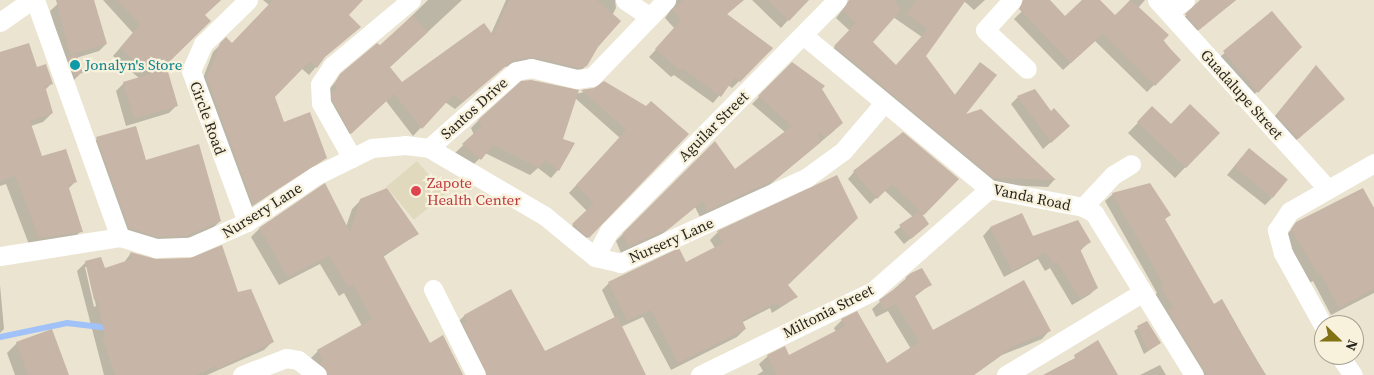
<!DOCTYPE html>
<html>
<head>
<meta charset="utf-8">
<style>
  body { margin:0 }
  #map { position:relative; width:1374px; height:375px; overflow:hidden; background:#eae4d0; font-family:"Source Serif 4",serif }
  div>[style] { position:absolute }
  .built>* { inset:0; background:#e1d9bd; transform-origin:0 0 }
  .shadow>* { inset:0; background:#0003 }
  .stream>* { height:6px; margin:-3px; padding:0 3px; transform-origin:3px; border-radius:3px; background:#a0c2f8 }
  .building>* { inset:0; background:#c7b5a7; transform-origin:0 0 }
  .minor>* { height:19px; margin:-9.5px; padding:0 9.5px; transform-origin:9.5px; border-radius:9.5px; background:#fff }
  .dots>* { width:14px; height:14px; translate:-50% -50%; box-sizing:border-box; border:2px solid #f8f2dd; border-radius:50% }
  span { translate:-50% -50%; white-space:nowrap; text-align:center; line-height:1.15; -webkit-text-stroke:4.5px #f8f2dd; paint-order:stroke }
  .culture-label { font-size:15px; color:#0d838f }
  .left { translate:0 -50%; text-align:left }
  .street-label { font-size:15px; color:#29261f }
  .health-label { font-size:15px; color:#be3a42 }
  .north { position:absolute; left:1314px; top:315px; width:50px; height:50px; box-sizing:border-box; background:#f8f2dd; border:1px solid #a5a091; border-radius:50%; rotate:112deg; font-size:14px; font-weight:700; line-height:20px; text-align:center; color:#29261f }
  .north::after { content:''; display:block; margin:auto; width:18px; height:22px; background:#837213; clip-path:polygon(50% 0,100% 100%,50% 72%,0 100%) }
</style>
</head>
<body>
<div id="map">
  <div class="built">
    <div style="left:417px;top:161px;width:43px;height:40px;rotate:50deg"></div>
  </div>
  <div class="shadow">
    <div style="clip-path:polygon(62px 0,93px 0,106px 44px,99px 51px,76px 58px,81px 73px,71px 83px,50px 11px)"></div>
    <div style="clip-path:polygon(103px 0,221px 0,204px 15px,164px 65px,176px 106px,169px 113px,126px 126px,116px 91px,124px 83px,139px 78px,113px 56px,133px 33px)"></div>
    <div style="clip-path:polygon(263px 0,362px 0,347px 15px,316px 67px,309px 75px,301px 68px,274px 96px,283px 124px,326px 157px,245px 211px,200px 86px,213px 52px,226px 39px,232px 44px,269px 5px)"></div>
    <div style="clip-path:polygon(428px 0,462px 0,389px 68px,402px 84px,491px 34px,506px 0,615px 0,616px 8px,586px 66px,578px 73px,525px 64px,504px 67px,455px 109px,445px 102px,413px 136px,386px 101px,343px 140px,325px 102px,331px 96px,327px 92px,341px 75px,380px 47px)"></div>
    <div style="clip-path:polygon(667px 0,743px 0,726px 15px,772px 49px,732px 88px,728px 85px,713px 103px,674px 75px,671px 77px,649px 57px,675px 29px,665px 18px,670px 11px)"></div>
    <div style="clip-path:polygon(752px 0,806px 0,781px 28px)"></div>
    <div style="clip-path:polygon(evenodd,850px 0,985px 0,974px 10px,964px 1px,925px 56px,954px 96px,980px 64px,963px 117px,981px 110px,1054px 180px,1048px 187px,986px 184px,828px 54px,850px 31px,836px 18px,850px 0,893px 17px,922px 37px,896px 66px,871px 42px,893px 17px)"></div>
    <div style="clip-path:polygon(1034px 0,1048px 0,1065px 18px,1084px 0,1099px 0,1114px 17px,1130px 0,1145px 0,1138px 8px,1179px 60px,1147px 92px,1095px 41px,1063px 70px,1014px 19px)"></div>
    <div style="clip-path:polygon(1203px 0,1236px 0,1191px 36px,1179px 22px)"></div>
    <div style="clip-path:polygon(1271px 12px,1300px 47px,1245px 104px,1212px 64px)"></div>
    <div style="clip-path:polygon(0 54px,36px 69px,52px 83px,45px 90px,52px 113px,43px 122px,31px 126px,41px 158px,75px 182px,68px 189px,81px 231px,72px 240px,30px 247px,6px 184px,0 186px)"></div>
    <div style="clip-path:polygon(792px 63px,835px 130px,768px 186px,700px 217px,695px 207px,661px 235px,621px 253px,616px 241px,714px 143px,735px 170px,786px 133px,752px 104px)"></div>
    <div style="clip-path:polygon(1316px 67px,1343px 99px,1285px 150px,1265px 128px)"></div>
    <div style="clip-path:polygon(595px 89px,687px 134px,581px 244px,566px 232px,587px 211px,569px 193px,620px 138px,575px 98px,561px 140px,558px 170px,551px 178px,538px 168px,530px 175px,485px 153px,472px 166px,455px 153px,474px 135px,471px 128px,479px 120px)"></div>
    <div style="clip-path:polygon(1018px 97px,1051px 113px,1061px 133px,1043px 149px,1011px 104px)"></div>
    <div style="clip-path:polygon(1152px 108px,1171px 125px,1218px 133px,1175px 178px,1128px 133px)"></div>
    <div style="clip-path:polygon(97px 139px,145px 162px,220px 221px,212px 229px,178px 244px,121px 236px,89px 147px)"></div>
    <div style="clip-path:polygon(1242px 157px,1272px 198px,1265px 205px,1227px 175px)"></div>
    <div style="clip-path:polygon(854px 172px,958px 179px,922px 216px,921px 230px,904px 244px,894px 232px,913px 217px,884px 190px,870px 204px,848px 179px)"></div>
    <div style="clip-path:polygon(1113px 194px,1164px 220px,1213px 306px,1221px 301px,1266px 375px,1194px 375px,1154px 296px,1157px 293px,1105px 201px)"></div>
    <div style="clip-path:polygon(361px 200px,417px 234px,383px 257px,429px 345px,443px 337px,463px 375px,315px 375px,309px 360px,318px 351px,362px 326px,344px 293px,339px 296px,320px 264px,279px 285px,251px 237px,259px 229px,346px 227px,352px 209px)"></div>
    <div style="clip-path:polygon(1374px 211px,1374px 293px,1331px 315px,1313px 281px,1309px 283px,1284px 238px,1297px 223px)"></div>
    <div style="clip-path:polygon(1022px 214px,1032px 237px,1089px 242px,1080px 251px,1097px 288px,1089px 295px,1072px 305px,1050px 268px,1045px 271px,1038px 259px,1004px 277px,983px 236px,990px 228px)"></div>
    <div style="clip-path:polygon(718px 232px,787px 285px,797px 297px,772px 313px,770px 308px,741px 323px,745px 329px,737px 337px,671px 370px,643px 317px,621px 327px,640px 375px,475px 375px,456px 324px,464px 316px,511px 290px,544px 353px,615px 318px,602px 290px,609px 283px,685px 264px,715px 248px,710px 240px)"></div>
    <div style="clip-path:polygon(evenodd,131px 253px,237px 294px,273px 341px,264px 350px,207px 375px,104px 375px,77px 271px,86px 262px,104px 269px,123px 264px,131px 253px,85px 267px,88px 267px,96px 306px,94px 307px,85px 267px)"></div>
    <div style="clip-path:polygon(911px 274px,930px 285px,914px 297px,932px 332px,1050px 330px,1042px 339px,1002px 355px,974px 375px,757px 375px,763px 371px,759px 364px,768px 356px,789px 357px,836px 332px,834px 328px,842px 320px,887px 365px,911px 349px,888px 311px,876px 317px,872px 309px)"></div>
    <div style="clip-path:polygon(0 285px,4px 329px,0 333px)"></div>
    <div style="clip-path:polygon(1147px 322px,1160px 343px,1144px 354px,1134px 331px)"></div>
    <div style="clip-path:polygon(17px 343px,67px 375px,15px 375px,7px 353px)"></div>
    <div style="clip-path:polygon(1160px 365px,1166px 375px,1140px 375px)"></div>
  </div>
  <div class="stream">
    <div style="left:0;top:337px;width:68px;rotate:-11.8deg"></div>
    <div style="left:67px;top:323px;width:42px;rotate:6.8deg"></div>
  </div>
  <div class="building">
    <div style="clip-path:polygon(56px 0,94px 0,107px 44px,70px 55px)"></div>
    <div style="clip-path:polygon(117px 0,221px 0,205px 15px,211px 21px,166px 65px,178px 106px,134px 119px,123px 82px,150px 74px,120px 48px,140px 24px)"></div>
    <div style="clip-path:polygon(273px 0,363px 0,349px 15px,361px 27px,325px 57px,317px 68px,310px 61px,275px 97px,284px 122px,310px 112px,327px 158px,253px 205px,207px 78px,220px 43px,226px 37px,232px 43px)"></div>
    <div style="clip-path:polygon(509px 0,597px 0,621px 21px,598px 47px,587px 66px,578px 68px,533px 57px,513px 60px,463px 102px,453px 95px,422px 129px,394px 94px,351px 134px,332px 100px,332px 93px,338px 88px,334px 84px,340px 74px,377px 43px,380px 45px,413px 15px,428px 32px,390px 67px,402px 82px,484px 23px,493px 35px)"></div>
    <div style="clip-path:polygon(683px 0,744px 0,727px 14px,773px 48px,740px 82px,735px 77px,721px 97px,682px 68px,680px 71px,655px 49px,681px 20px,672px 10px)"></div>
    <div style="clip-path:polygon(767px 0,809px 0,789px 21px)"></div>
    <div style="clip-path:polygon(849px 0,895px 0,901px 10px,873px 42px,896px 65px,928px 29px,906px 14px,916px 0,966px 0,926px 56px,955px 95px,980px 62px,997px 75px,966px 114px,981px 109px,1056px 180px,993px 178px,834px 46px,856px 23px,842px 11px)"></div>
    <div style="clip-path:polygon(1023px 0,1050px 0,1065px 16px,1082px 0,1100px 0,1115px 15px,1131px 0,1169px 35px,1163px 41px,1181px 60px,1155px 86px,1103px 34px,1071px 63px,1019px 9px)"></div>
    <div style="clip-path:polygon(1200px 0,1236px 0,1199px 30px,1185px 14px)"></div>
    <div style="clip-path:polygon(1272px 11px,1302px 47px,1258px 93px,1223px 51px)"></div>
    <div style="clip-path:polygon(29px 43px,37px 67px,46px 64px,53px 84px,45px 86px,53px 113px,30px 121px,42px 156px,66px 149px,77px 182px,68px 185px,83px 232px,39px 238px,15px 176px,0 181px,0 52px)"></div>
    <div style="left:76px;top:54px;width:20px;height:9px;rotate:70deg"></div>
    <div style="clip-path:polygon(792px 62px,825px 86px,822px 89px,843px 123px,825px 138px,820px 132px,817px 134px,821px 142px,776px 179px,707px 211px,703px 201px,670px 228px,628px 247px,623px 233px,715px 141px,735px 169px,792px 126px,758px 96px)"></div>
    <div style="clip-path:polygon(1316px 65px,1345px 99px,1298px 139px,1276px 115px)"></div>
    <div style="clip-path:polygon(531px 80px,579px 90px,563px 139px,575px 143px,559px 171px,545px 160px,539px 168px,493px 145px,481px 160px,462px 144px,482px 126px,478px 120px,521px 81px)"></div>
    <div style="clip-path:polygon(604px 81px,646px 106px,651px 101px,689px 134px,589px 238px,572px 224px,594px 203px,576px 185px,626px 130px,581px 90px,594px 88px)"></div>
    <div style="clip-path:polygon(1035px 89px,1051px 111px,1054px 108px,1070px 126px,1051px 143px,1017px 96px)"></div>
    <div style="clip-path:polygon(1190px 104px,1220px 133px,1186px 168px,1137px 122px,1152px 106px,1171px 124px)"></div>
    <div style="clip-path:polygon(136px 126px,146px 160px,199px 144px,221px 221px,187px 236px,158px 237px,129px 228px,96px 137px)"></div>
    <div style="clip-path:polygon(903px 132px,959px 179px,924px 215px,892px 184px,877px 199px,853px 171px)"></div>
    <div style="left:1249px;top:148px;width:50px;height:24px;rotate:39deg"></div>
    <div style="clip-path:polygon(837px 175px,858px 218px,788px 285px,798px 297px,779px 306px,777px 302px,742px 320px,746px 329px,678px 363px,651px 310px,627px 321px,608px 282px,679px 248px,686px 262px,723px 243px,717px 231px)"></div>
    <div style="clip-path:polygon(325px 183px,350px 232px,360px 199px,387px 188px,419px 234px,383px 255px,430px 343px,443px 335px,463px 375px,328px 375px,320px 363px,323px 361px,317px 350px,372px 319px,353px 285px,348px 288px,329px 256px,288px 277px,259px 228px)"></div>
    <div style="clip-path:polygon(1150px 183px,1171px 215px,1165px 219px,1214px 304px,1222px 299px,1265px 375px,1207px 375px,1168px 311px,1173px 308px,1161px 288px,1164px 286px,1112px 193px)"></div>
    <div style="clip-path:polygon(1363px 188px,1374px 208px,1374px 289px,1339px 308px,1321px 274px,1318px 275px,1291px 229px,1296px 222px)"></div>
    <div style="clip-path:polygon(920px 211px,929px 224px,911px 239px,899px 225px)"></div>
    <div style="clip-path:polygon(1022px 213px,1033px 236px,1078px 220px,1091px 242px,1080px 249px,1098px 288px,1080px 299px,1057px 262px,1053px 264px,1046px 252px,1012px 271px,990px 227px)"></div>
    <div style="clip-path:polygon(222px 245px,238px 292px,251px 289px,274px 342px,217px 369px,216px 366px,196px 375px,115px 375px,102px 338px,105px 337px,97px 300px,94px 300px,85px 261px,101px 257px,105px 268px,132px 259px,130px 252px,156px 259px,190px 258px)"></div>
    <div style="clip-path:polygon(922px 268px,932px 285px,914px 294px,933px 330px,1024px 280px,1051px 331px,1012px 347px,973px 375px,776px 375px,767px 355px,785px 346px,789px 355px,845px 326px,841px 319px,857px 311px,887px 363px,919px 342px,896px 304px,884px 310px,879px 300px,907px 280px,906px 277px,911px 273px)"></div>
    <div style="clip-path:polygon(511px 289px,545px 351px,617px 316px,646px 375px,487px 375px,463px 324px,467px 322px,464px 315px)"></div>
    <div style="clip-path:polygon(1147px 321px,1161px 343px,1148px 351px,1137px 326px)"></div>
    <div style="clip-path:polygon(52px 329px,69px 375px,28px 375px,16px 342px)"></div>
    <div style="clip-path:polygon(1098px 340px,1118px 375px,1043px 375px,1075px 358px,1074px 355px)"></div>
  </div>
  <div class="minor">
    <div style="left:35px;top:0;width:252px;rotate:70.3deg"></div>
    <div style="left:625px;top:0;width:30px;rotate:34deg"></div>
    <div style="left:1012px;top:0;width:40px;rotate:132deg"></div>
    <div style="left:985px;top:30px;width:57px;rotate:42.9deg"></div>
    <div style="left:1157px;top:0;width:253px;rotate:47.9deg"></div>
    <div style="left:1169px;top:12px;width:20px;rotate:-37deg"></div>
    <div style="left:0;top:22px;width:38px;rotate:-35deg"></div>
    <div style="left:803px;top:35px;width:241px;rotate:39.6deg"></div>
    <div style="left:989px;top:189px;width:96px;rotate:10.8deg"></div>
    <div style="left:1083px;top:207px;width:13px;rotate:29deg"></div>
    <div style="left:1094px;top:213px;width:190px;rotate:58.3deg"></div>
    <div style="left:429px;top:148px;width:116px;rotate:-41.5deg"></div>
    <div style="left:516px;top:71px;width:15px;rotate:-11deg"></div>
    <div style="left:531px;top:68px;width:47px;rotate:13.4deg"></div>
    <div style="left:577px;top:79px;width:15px;rotate:-8deg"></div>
    <div style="left:592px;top:77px;width:107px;rotate:-46.1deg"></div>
    <div style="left:352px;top:158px;width:63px;rotate:-119.4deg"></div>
    <div style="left:321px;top:103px;width:19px;rotate:-93deg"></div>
    <div style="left:320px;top:84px;width:22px;rotate:-56deg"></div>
    <div style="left:332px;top:66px;width:103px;rotate:-39.9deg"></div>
    <div style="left:1083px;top:207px;width:44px;rotate:-46.8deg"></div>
    <div style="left:1113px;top:175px;width:21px;rotate:-31deg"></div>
    <div style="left:247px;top:222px;width:161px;rotate:-110.3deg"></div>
    <div style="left:191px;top:71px;width:30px;rotate:-66deg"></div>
    <div style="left:203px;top:44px;width:63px;rotate:-44.4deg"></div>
    <div style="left:0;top:256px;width:121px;rotate:-9deg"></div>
    <div style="left:120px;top:237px;width:38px;rotate:17deg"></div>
    <div style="left:156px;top:248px;width:34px;rotate:-2deg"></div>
    <div style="left:190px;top:247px;width:62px;rotate:-23.7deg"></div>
    <div style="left:247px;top:222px;width:82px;rotate:-34.1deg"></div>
    <div style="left:315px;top:176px;width:64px;rotate:-26.2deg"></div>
    <div style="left:372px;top:148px;width:33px;rotate:-5deg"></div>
    <div style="left:405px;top:145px;width:24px;rotate:7deg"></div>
    <div style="left:429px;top:148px;width:134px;rotate:30.4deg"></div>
    <div style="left:545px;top:216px;width:65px;rotate:39.4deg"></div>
    <div style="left:595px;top:257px;width:26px;rotate:13deg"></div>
    <div style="left:620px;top:263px;width:205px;rotate:-24.6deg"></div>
    <div style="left:806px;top:178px;width:46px;rotate:-36.1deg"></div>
    <div style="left:843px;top:151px;width:63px;rotate:-49.5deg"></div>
    <div style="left:595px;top:257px;width:30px;rotate:-62deg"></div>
    <div style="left:609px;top:231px;width:325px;rotate:-45.4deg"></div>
    <div style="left:433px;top:289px;width:96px;rotate:63.4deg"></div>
    <div style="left:1324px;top:327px;width:85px;rotate:-119deg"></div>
    <div style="left:1283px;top:253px;width:24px;rotate:-105deg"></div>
    <div style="left:1277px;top:230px;width:23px;rotate:-56deg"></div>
    <div style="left:1290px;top:211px;width:97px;rotate:-29.7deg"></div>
    <div style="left:1339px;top:355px;width:24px;rotate:55deg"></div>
    <div style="left:242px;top:375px;width:47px;rotate:-21.1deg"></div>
    <div style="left:286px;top:358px;width:12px;rotate:9deg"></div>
    <div style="left:298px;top:360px;width:24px;rotate:38deg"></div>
    <div style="left:700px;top:375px;width:192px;rotate:-25.9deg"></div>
    <div style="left:873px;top:291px;width:154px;rotate:-41.3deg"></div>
    <div style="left:1006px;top:375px;width:160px;rotate:-31.2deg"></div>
  </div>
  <div class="dots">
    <div style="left:75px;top:65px;background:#0f9aa8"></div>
    <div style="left:416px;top:191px;background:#e0444e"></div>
  </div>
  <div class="culture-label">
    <span class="left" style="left:85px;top:65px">Jonalyn's Store</span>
  </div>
  <div class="street-label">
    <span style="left:1242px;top:94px;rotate:48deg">Guadalupe Street</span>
    <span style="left:474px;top:108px;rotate:-42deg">Santos Drive</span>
    <span style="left:208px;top:118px;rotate:70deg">Circle Road</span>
    <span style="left:713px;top:126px;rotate:-45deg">Aguilar Street</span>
    <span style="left:1032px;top:197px;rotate:12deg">Vanda Road</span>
    <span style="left:262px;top:210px;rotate:-32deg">Nursery Lane</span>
    <span style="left:671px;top:240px;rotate:-24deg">Nursery Lane</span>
    <span style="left:828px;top:311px;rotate:-27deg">Miltonia Street</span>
  </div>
  <div class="health-label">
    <span class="left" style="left:427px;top:191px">Zapote<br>Health Center</span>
  </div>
  <div class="north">N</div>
</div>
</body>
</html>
